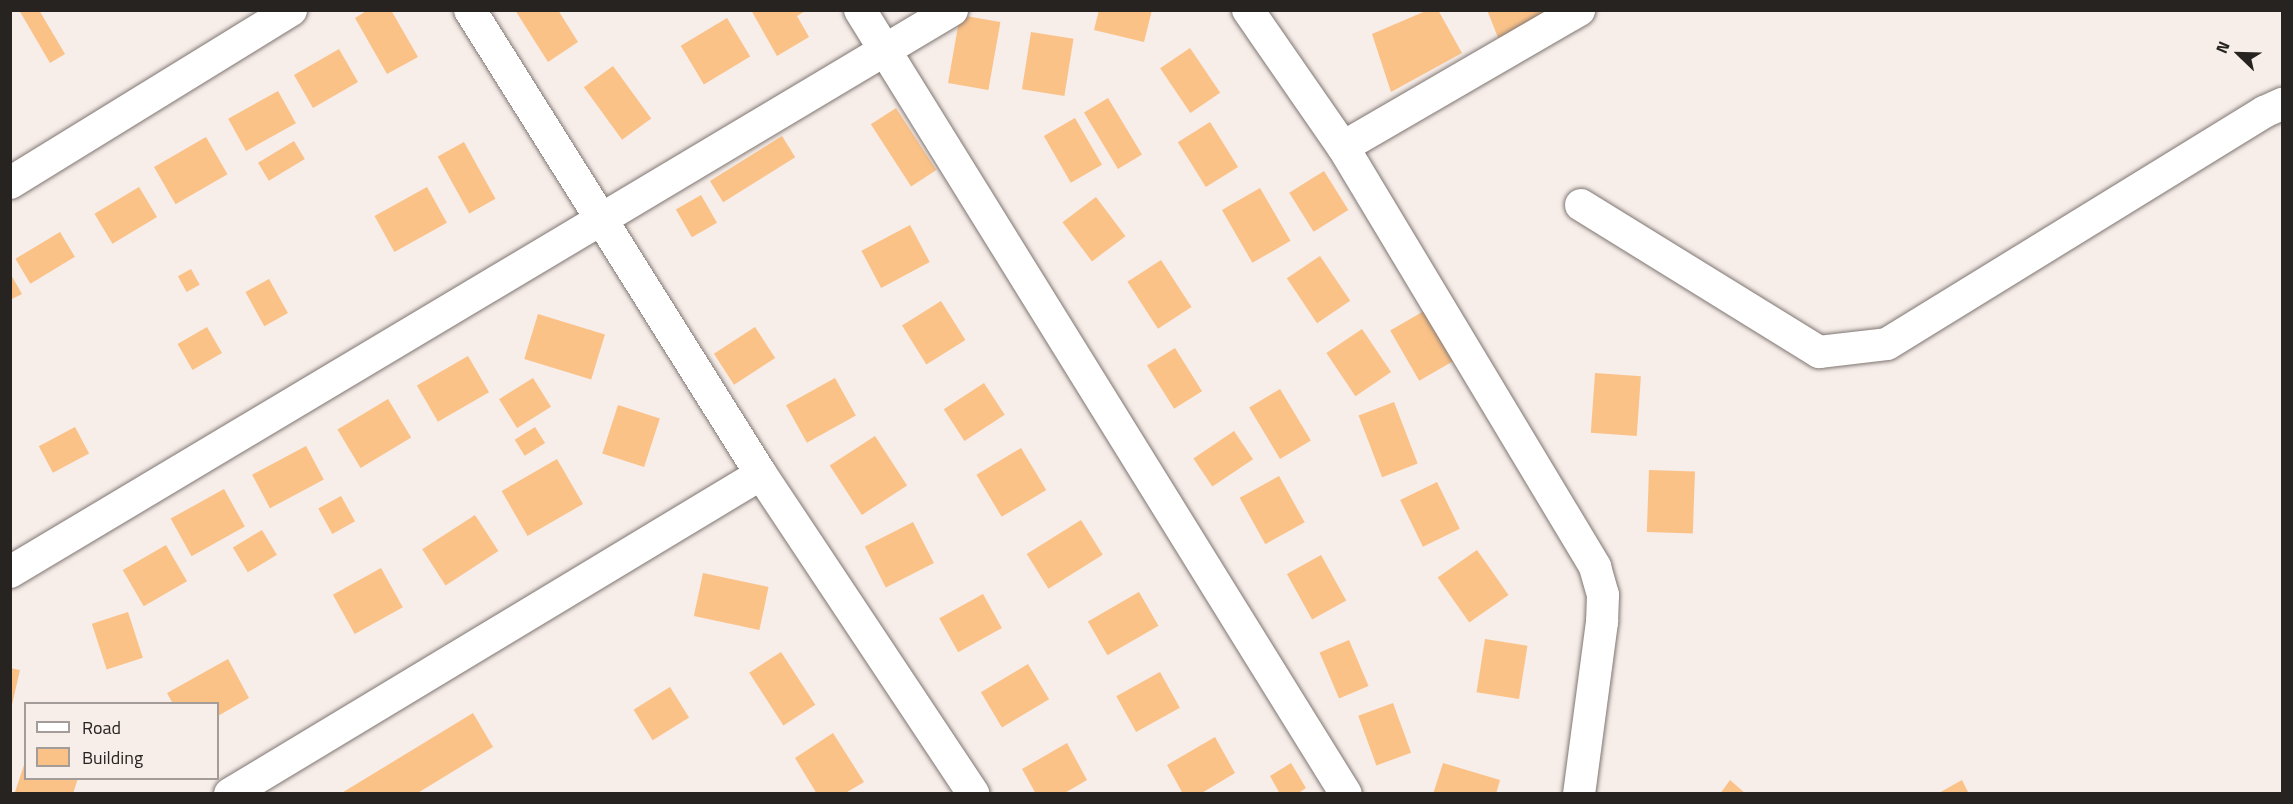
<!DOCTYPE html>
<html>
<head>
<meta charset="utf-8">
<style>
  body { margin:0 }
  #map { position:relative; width:2293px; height:804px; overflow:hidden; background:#f7ede9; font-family:"Titillium Web",sans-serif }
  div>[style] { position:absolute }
  .building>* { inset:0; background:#fbc288; transform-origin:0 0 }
  .roads { filter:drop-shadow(0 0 2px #7f7672) drop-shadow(0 0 2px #7f7672) }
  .street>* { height:32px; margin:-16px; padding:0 16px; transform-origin:16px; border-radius:16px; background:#fff }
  span { translate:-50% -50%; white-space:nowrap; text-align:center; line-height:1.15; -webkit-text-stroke:4.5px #f7ede9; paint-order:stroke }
  .frame { position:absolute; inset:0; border:12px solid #272321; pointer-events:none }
  .legend { position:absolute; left:24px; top:702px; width:195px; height:78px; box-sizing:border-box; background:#f7ede9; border:2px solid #a49c99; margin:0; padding:8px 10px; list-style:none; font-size:18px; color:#272321 }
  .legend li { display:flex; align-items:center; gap:12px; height:30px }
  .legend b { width:30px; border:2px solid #a49c99 }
  .north { position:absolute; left:2209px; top:24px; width:60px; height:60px; -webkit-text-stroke:4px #f7ede9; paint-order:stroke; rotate:293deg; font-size:16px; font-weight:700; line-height:24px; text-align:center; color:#272321 }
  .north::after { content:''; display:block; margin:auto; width:21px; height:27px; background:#272321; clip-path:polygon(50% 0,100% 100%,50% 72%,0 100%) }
</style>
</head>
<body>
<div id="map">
  <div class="building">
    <div style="clip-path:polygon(19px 10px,39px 10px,65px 54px,50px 63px)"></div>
    <div style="clip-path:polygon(368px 10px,391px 10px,418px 57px,387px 74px,355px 18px)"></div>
    <div style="clip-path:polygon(515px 10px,558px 10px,578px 42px,548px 62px)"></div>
    <div style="clip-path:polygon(751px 10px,807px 10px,797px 16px,809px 37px,777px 56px)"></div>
    <div style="clip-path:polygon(1099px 10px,1152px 10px,1144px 42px,1094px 30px)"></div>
    <div style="clip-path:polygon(1428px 10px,1438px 10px,1462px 53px,1391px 92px,1372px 34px)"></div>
    <div style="clip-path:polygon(1487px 10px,1549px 10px,1499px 40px)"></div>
    <div style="left:960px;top:15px;width:41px;height:69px;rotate:10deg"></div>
    <div style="left:727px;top:18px;width:45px;height:54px;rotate:59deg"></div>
    <div style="left:1031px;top:32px;width:43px;height:58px;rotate:9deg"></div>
    <div style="left:1190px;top:48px;width:54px;height:36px;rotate:56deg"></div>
    <div style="left:339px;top:49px;width:38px;height:52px;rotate:60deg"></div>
    <div style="left:613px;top:66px;width:65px;height:36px;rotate:54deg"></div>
    <div style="left:278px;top:91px;width:37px;height:57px;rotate:61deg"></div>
    <div style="left:1108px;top:98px;width:66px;height:28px;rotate:59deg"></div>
    <div style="left:896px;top:108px;width:74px;height:30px;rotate:57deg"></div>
    <div style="left:1075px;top:118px;width:54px;height:36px;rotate:60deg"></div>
    <div style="left:1210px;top:122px;width:53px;height:38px;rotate:58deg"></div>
    <div style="left:782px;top:136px;width:25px;height:85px;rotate:58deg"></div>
    <div style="left:206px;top:137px;width:43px;height:60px;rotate:60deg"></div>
    <div style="left:294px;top:141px;width:21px;height:42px;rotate:59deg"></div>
    <div style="left:464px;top:142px;width:65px;height:30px;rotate:61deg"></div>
    <div style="left:1324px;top:171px;width:46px;height:41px;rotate:58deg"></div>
    <div style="left:139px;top:187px;width:35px;height:52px;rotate:59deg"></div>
    <div style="left:427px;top:187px;width:41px;height:60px;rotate:61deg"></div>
    <div style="left:1260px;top:188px;width:61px;height:44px;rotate:60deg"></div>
    <div style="left:701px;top:195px;width:32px;height:29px;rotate:60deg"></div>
    <div style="left:1096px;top:197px;width:49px;height:42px;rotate:53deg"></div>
    <div style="left:910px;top:225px;width:42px;height:55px;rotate:62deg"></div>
    <div style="left:60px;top:232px;width:29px;height:52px;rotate:59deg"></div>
    <div style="left:1320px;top:256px;width:54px;height:40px;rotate:56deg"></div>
    <div style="left:1161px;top:260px;width:56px;height:40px;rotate:57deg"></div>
    <div style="left:191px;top:269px;width:18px;height:15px;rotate:61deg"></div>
    <div style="clip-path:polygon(10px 273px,22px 294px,10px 300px)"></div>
    <div style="left:269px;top:279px;width:39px;height:27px;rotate:61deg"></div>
    <div style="left:941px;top:301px;width:46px;height:46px;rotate:58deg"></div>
    <div style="left:1424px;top:311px;width:58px;height:39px;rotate:60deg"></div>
    <div style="left:538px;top:314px;width:70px;height:47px;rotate:17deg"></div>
    <div style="left:207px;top:327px;width:30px;height:34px;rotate:60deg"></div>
    <div style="left:755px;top:327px;width:37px;height:49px;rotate:57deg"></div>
    <div style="left:1362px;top:329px;width:52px;height:43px;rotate:56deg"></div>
    <div style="left:1175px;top:348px;width:51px;height:33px;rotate:58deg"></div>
    <div style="left:468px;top:356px;width:42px;height:59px;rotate:60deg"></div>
    <div style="left:1595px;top:373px;width:46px;height:60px;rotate:4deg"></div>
    <div style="left:533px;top:378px;width:34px;height:40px;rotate:58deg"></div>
    <div style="left:835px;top:378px;width:43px;height:56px;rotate:61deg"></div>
    <div style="left:984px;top:383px;width:38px;height:48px;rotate:57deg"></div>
    <div style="left:1280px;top:389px;width:60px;height:36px;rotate:59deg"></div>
    <div style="left:388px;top:399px;width:45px;height:59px;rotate:59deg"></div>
    <div style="left:1394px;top:402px;width:66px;height:38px;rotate:69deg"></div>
    <div style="left:618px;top:405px;width:44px;height:51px;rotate:18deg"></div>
    <div style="left:75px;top:427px;width:30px;height:41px;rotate:62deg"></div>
    <div style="left:535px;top:427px;width:19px;height:24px;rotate:58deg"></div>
    <div style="left:1234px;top:431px;width:34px;height:49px;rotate:56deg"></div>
    <div style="left:875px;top:436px;width:59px;height:54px;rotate:57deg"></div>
    <div style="left:306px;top:446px;width:38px;height:61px;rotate:62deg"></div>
    <div style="left:1021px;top:448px;width:49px;height:52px;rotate:59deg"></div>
    <div style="left:557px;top:459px;width:52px;height:64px;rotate:60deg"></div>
    <div style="left:1649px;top:470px;width:46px;height:62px;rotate:2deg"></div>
    <div style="left:1279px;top:476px;width:53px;height:45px;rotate:61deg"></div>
    <div style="left:1437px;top:482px;width:52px;height:41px;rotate:64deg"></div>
    <div style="left:224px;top:489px;width:43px;height:61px;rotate:61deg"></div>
    <div style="left:341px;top:496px;width:29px;height:26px;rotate:61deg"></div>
    <div style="left:475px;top:515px;width:43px;height:63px;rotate:57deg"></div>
    <div style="left:1081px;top:520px;width:41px;height:64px;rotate:58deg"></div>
    <div style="left:913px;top:522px;width:46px;height:54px;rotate:63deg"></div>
    <div style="left:262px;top:530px;width:29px;height:34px;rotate:59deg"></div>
    <div style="left:166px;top:545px;width:42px;height:50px;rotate:60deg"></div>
    <div style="left:1477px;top:550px;width:55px;height:48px;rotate:55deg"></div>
    <div style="left:1321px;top:555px;width:52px;height:39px;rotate:61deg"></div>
    <div style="left:381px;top:568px;width:45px;height:55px;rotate:61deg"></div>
    <div style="left:703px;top:573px;width:67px;height:44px;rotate:12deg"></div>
    <div style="left:1139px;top:592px;width:39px;height:59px;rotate:60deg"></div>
    <div style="left:983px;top:594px;width:39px;height:50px;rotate:61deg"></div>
    <div style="left:128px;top:612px;width:48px;height:38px;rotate:72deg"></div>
    <div style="left:1485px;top:639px;width:43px;height:54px;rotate:9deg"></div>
    <div style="left:1349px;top:640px;width:50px;height:32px;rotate:67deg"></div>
    <div style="left:781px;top:652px;width:63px;height:38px;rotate:57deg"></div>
    <div style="clip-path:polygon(228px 659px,249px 698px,218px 716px,218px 704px,173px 704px,167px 693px)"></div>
    <div style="left:1028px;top:664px;width:41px;height:55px;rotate:59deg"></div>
    <div style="clip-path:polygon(10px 668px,20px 670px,11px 709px,10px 708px)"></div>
    <div style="left:1160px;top:672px;width:41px;height:50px;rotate:61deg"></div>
    <div style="left:670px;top:687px;width:36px;height:43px;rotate:58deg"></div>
    <div style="left:1393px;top:703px;width:53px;height:37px;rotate:70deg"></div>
    <div style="clip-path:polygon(473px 713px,493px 747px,416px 794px,340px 794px)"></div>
    <div style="clip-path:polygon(833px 733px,864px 782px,844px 794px,817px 794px,795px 758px)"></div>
    <div style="clip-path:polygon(1215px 737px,1235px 773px,1200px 794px,1183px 794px,1167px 765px)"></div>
    <div style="clip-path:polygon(1067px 743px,1087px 780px,1063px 794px,1036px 794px,1022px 769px)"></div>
    <div style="clip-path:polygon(26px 759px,26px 778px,78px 778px,73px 794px,15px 792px)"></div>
    <div style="clip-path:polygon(1291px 763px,1306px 788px,1297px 794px,1280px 794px,1270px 776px)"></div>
    <div style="clip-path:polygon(1443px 763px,1500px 780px,1496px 794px,1433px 794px)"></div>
    <div style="clip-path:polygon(1730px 780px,1746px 794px,1720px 794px)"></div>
    <div style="clip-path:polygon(1962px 780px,1969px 794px,1937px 794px)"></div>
  </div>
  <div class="roads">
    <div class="street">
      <div style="left:470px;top:10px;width:548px;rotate:57.91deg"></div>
      <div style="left:761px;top:474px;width:384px;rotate:56.4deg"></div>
      <div style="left:860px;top:10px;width:922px;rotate:58.21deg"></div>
      <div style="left:1248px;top:10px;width:167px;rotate:55.3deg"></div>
      <div style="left:1343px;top:147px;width:490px;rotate:59deg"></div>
      <div style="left:1595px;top:567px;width:29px;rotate:74deg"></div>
      <div style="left:1603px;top:595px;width:27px;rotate:92deg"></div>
      <div style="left:1602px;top:622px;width:174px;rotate:97.6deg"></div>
      <div style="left:1343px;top:147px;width:273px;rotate:-30.1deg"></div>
      <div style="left:10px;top:183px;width:330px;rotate:-31.6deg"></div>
      <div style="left:1581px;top:205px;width:280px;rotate:31.7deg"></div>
      <div style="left:1819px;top:352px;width:68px;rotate:-6.7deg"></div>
      <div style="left:1887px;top:344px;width:443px;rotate:-31.6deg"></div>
      <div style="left:2264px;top:112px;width:20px;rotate:-24deg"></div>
      <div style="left:10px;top:572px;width:1097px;rotate:-30.82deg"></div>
      <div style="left:230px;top:794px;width:620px;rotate:-31.07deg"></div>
    </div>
  </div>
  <div class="frame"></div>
  <ul class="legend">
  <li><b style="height:8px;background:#fff"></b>Road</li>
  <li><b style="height:16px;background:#fbc288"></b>Building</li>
  </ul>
  <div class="north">N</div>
</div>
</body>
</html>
